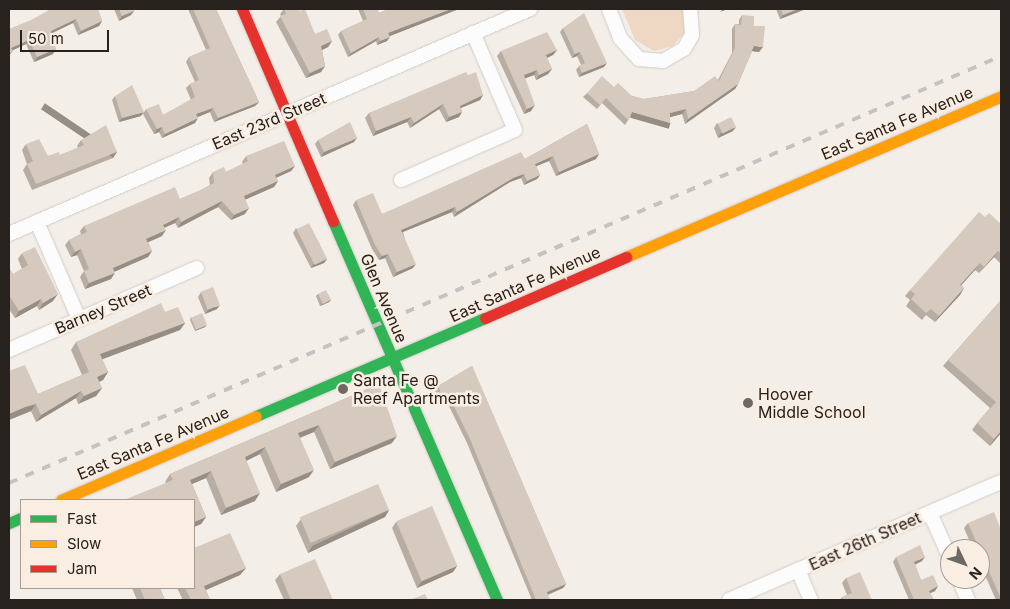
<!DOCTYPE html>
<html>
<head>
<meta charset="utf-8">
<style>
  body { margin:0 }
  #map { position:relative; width:1010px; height:609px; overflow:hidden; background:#f4eee8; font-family:Inter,sans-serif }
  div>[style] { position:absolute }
  .green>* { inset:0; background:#eed7c3 }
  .roads { filter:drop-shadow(0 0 1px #d1ccc7) drop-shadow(0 0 1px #d1ccc7) }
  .street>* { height:14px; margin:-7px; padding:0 7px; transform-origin:7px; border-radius:7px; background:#fdfcfc }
  .fast>* { height:11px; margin:-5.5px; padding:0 5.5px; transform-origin:5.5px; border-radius:5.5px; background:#30b455 }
  .slow>* { height:11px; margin:-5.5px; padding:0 5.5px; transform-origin:5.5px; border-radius:5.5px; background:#ff9f0a }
  .jam>* { height:11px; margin:-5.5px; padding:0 5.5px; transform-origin:5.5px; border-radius:5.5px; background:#e5322d }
  .rail>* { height:4px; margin-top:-2px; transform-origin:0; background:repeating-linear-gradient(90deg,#c4c3c2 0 9px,transparent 0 18px) }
  .wall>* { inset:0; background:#b8ada3 }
  .shaded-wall>* { inset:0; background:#968d84; transform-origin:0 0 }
  .building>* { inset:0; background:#d6c9bd; transform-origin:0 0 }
  .dots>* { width:14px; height:14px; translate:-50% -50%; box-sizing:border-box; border:2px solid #faede2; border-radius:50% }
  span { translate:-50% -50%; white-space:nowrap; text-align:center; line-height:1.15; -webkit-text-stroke:5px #faede2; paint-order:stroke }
  .street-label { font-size:16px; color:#27221e }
  .poi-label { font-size:16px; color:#27221e }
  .left { translate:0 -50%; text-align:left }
  .frame { position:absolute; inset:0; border:10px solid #27221e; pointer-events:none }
  .legend { position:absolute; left:20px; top:499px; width:175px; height:90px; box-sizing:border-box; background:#faede2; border:1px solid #a69c94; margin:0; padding:6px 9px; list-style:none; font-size:15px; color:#27221e }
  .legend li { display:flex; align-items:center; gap:10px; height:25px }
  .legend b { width:25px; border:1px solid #a69c94 }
  .north { position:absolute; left:940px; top:539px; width:50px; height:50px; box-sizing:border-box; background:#faede2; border:1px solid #a69c94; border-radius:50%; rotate:132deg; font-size:14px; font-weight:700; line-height:20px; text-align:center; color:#27221e }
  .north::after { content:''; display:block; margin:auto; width:18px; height:22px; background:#6f6965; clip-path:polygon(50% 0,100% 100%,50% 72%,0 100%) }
  .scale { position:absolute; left:20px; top:30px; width:89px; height:22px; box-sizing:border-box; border:2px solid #27221e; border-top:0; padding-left:6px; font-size:15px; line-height:18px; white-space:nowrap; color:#27221e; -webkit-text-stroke:4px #faede2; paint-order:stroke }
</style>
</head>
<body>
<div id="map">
  <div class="green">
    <div style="clip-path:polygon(622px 9px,684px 9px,686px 31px,673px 46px,654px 51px,635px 40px)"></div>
  </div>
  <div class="roads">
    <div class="street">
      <div style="left:609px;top:9px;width:31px;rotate:69deg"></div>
      <div style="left:620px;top:38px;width:28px;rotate:48deg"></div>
      <div style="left:639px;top:59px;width:24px;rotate:5deg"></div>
      <div style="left:663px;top:61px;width:24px;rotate:-30deg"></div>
      <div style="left:684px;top:49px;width:16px;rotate:-60deg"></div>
      <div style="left:692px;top:35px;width:26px;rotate:-94deg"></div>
      <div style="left:401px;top:180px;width:124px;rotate:-23.7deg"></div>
      <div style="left:515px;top:130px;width:106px;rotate:-113.4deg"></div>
      <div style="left:37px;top:222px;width:106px;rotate:66.6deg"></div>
      <div style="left:9px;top:234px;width:568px;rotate:-23.36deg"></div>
      <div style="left:9px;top:350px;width:205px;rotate:-23.6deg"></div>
      <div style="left:930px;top:513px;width:49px;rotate:66deg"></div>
      <div style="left:798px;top:570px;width:33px;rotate:67deg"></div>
      <div style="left:959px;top:579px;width:23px;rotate:67deg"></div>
      <div style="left:729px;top:600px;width:296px;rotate:-23.5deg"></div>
    </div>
    <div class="fast">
      <div style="left:333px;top:221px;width:413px;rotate:66.6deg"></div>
      <div style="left:256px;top:416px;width:249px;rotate:-23.2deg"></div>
      <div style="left:9px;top:523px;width:13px;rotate:-23deg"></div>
    </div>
    <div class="slow">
      <div style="left:626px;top:257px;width:408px;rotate:-23.2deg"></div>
      <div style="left:61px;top:500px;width:212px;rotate:-23.3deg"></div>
    </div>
    <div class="jam">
      <div style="left:242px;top:9px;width:231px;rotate:66.8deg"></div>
      <div style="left:485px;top:318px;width:154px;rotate:-23.4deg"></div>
    </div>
  </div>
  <div class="rail">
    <div style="left:9px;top:483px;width:1080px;rotate:-23.29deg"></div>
  </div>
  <div class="wall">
    <div style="clip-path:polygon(114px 9px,133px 9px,134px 11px,131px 15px,119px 21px)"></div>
    <div style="clip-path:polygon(188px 9px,216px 9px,259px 102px,255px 106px,214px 122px,210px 112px,197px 117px,195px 123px,162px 138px,159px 132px,154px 134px,143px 114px,146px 109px,163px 115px,191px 100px,186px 88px,190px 84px,195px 82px,186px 62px,189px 57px,206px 50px)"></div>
    <div style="clip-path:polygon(284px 9px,300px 11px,315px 34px,332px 41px,328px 47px,322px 50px,325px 66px,321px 72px,306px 78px,276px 22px,281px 16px,280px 14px)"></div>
    <div style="clip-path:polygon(358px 9px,377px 9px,379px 13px,389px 9px,459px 9px,389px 36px,387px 41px,377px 45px,376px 41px,348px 57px,338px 35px,341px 31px,363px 21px)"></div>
    <div style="clip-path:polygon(776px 9px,806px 9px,780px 19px)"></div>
    <div style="clip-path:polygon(98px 10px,102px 21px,99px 26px,78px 35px,73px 23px,51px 34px,53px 54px,34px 62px,26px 44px,13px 50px,13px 51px,9px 56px,9px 29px)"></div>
    <div style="clip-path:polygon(742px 15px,754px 26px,759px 52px,752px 51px,738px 84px,735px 89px,685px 124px,682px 114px,670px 117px,667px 128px,630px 117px,625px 125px,602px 103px,597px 109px,583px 97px,587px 93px,614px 87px,632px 96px,644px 99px,694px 91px,718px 80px,732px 53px,732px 29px,735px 24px,739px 24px,739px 20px)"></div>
    <div style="clip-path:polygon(563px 28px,604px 67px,579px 77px,576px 70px,579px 66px,581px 65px,577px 56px,572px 58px,560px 32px)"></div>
    <div style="clip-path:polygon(557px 50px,553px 55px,547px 58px,552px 69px,548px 74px,536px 80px,534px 75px,525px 78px,531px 111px,524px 114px,497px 56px,501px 51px)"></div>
    <div style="clip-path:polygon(468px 75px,483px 95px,480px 100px,461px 108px,462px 112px,459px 117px,446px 122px,439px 109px,410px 128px,407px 122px,373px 136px,365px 118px,369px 113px)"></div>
    <div style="clip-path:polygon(115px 96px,141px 116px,119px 122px,112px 100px)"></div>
    <div style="clip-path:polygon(717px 123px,733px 131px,718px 138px,714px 128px)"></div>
    <div style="clip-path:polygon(587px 124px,599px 154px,596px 159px,556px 176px,549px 161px,536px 166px,540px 175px,537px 179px,524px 185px,521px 178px,510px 182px,454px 217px,452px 212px,403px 232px,413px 268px,393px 277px,385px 258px,379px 260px,372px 249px,353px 205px,356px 200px,382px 214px,525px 159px)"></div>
    <div style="clip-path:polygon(81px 140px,117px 152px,113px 158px,32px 190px,23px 170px,27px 164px,22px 150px,26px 144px,48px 156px,60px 155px,78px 148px,77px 146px)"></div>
    <div style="clip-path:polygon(318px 140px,354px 142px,321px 157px,315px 144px)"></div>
    <div style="clip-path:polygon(246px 156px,295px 166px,291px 171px,276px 178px,278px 181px,274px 187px,245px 199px,245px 214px,231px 220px,218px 207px,178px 228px,175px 223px,164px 228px,162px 236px,148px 242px,152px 251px,148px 257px,114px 272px,111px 279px,85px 289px,80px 277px,84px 271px,77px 255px,71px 257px,65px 245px,69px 240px,81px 234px,80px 231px,84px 226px,180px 199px,201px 190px,210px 185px,209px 178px,213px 172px,226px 172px,243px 164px,242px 162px)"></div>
    <div style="clip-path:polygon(985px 217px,1001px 224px,1001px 264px,994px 257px,979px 273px,975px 270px,961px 285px,964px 288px,960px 295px,935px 322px,926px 315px,922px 320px,906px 306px,910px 300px,905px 296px,910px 290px)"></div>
    <div style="clip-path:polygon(296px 228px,327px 259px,324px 263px,311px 268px,293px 233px)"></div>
    <div style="clip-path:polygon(22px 253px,53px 301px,39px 310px,37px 306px,15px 318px,9px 309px,9px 268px,13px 274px,22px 269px,18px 259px)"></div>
    <div style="clip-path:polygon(201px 292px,217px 309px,205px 314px,198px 297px)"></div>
    <div style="clip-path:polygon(318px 294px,331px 300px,329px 302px,320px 306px,316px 296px)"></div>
    <div style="clip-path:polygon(1001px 300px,1001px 433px,990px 446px,972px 430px,977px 423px,990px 408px,943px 366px,948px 360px)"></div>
    <div style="clip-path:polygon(165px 312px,185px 323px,180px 330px,102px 359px,108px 372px,103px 380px,99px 382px,102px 388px,96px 396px,78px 404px,76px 398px,36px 422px,31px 411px,9px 420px,9px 371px,38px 394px,82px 375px,71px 350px,76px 342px)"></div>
    <div style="clip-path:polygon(191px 317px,205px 327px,195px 331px,190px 320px)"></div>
    <div style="clip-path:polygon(472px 366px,566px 584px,563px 588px,548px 595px,550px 600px,532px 600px,467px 443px,446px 400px,440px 403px,435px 390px,438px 386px)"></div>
    <div style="clip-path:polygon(379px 384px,392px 443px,330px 469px,314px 432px,300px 438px,309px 477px,276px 492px,260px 454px,246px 461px,255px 501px,221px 515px,206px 478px,192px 484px,206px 517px,201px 524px,194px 527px,194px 500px,166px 483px,165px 482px,170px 474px)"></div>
    <div style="clip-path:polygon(389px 510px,385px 517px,308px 553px,296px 526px,301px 519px)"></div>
    <div style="clip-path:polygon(396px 522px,457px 566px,453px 572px,417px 588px,392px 528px)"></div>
    <div style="clip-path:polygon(968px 523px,1001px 530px,1001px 600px,996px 600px,980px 564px,980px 549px,973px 549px,964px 528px)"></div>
    <div style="clip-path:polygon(896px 557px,922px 561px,915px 565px,921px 580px,938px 586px,935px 591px,930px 593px,934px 600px,909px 600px,893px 562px)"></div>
    <div style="clip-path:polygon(246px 568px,240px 575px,206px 590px,210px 600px,183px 600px,177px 588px,194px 588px)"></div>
    <div style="clip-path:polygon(280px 574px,333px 600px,284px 600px,275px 580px)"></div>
    <div style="clip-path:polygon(846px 578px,872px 600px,840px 600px,842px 597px,847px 595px,842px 583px)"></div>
    <div style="clip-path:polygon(132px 588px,160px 588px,165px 600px,137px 600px)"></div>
  </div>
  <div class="shaded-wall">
    <div style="clip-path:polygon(451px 9px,459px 9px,385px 38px,388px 33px)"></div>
    <div style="clip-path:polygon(723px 9px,728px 9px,720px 12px)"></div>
    <div style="clip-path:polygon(798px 9px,806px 9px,780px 19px,783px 15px)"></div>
    <div style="clip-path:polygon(134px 11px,131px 15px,119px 21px,122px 16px)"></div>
    <div style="clip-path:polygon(76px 19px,73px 23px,47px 35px,51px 31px)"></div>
    <div style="clip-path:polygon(102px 21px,99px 26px,78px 35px,81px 31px)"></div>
    <div style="clip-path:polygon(379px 37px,376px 41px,348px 57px,351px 53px)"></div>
    <div style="clip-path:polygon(390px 37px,387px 41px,377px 45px,380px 41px)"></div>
    <div style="clip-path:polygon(29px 40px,26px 44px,9px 52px,11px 48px)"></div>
    <div style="clip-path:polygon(332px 41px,328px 47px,318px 52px,321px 46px)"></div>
    <div style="clip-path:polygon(754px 46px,763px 47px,759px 52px,751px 51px)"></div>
    <div style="clip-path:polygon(56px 49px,53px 54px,34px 62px,37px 57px)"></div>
    <div style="clip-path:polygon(557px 50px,553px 55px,542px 60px,546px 55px)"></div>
    <div style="clip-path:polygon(580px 52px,577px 56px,572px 58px,575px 54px)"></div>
    <div style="clip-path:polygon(607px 63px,604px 67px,579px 77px,582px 73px)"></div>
    <div style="clip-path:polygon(325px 66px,321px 72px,306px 78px,310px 73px)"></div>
    <div style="clip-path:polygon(552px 69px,548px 74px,536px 80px,539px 75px)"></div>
    <div style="clip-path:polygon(537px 70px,534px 75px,521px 80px,524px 75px)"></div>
    <div style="clip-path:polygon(738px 84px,735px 89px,685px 124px,688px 119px)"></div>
    <div style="clip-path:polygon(483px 95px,480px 100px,456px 110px,460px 106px)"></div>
    <div style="clip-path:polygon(259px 102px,255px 106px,214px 122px,218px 118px)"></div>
    <div style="clip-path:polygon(443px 104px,439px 109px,410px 128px,414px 123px)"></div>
    <div style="clip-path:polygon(535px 105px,531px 111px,524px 114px,527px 109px)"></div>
    <div style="clip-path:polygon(213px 108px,210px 112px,193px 119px,196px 114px)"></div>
    <div style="clip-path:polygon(686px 109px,682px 114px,667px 118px,670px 113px)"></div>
    <div style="clip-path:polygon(144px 112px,141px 116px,119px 122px,122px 118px)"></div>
    <div style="clip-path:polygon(462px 112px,459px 117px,446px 122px,449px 117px)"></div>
    <div style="left:632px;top:112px;width:40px;height:6px;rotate:16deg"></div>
    <div style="clip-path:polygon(411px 117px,407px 122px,373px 136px,376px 131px)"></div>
    <div style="clip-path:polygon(198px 118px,195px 123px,162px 138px,165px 134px)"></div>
    <div style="clip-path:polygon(162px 127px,159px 132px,154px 134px,157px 129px)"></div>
    <div style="clip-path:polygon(736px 127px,733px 131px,718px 138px,721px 133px)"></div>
    <div style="clip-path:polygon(357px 138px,354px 142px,321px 157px,324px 152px)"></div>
    <div style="left:117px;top:152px;width:7px;height:87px;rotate:124deg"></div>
    <div style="clip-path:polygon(599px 154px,596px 159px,556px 176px,559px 172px)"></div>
    <div style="clip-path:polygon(553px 156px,549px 161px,532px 168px,535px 164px)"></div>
    <div style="clip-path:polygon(295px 166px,291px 171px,271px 180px,275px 175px)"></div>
    <div style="clip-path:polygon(524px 174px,521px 178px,510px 182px,454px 217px,457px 212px,513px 178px)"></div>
    <div style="clip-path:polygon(540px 175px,537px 179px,524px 185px,527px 181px)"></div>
    <div style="clip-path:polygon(278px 181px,274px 187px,240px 202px,244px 196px)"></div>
    <div style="clip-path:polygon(222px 201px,218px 207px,178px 228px,181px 222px)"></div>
    <div style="clip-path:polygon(455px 207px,452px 212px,398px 234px,401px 230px)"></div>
    <div style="clip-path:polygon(249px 208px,245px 214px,231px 220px,234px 215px)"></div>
    <div style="clip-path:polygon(179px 217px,175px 223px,159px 230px,163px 225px)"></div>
    <div style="clip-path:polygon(166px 230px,162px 236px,142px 245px,146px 239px)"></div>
    <div style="clip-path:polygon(81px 249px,77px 255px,71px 257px,75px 252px)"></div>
    <div style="clip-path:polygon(152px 251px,148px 257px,109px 274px,113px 268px)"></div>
    <div style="clip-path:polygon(998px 251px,994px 257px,979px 273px,984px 267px)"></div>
    <div style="clip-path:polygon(388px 254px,385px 258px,379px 260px,382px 256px)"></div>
    <div style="clip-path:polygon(327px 259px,324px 263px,311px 268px,314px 264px)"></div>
    <div style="clip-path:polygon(980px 263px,975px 270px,956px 291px,960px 285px)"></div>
    <div style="clip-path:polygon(416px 264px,413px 268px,393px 277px,397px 272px)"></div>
    <div style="clip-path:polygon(115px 273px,111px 279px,85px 289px,89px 283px)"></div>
    <div style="clip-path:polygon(964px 288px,960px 295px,935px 322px,939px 316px)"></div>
    <div style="clip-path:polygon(58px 294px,53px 301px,39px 310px,43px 303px)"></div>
    <div style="clip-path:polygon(41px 299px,37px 306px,15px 318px,19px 311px)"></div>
    <div style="clip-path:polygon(331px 300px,329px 302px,320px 306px,322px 304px)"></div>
    <div style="clip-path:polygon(220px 305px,217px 309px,205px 314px,208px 310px)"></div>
    <div style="clip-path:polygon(185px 323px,180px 330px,95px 362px,100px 354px)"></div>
    <div style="clip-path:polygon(207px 325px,205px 327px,195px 331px,197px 329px)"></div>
    <div style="clip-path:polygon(108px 372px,103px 380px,92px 385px,97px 377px)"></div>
    <div style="clip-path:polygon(102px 388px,96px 396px,78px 404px,84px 396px)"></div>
    <div style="clip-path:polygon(81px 391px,76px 398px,36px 422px,41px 415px)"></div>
    <div style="clip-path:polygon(449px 396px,446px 400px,440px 403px,443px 399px)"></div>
    <div style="clip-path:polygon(36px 404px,31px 411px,9px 420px,9px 414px,25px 407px)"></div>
    <div style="clip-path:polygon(319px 425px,314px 432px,293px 440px,298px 433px)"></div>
    <div style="clip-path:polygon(1001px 431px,1001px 433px,990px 446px,994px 439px)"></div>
    <div style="clip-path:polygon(397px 436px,392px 443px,330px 469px,335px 462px)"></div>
    <div style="clip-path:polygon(265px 447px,260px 454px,240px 464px,245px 457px)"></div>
    <div style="clip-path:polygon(314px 470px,309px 477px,276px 492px,281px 484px)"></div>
    <div style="clip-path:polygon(211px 471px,206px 478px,185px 487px,190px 480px)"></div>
    <div style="clip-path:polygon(260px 493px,255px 501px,221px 515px,226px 508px)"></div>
    <div style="clip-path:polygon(389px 510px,385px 517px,308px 553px,312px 546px)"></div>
    <div style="clip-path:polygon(206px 517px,201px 524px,194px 527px,194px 522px)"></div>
    <div style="clip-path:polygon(925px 557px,922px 561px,911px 566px,914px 562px)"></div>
    <div style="clip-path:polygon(457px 566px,453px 572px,417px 588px,421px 582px)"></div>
    <div style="clip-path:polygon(246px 568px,240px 575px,199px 593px,204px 586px)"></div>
    <div style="clip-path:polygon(566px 584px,563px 588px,544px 596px,547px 592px)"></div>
    <div style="clip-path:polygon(938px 586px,935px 591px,926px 595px,929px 591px)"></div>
  </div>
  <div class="building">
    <div style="clip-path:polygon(51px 9px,98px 9px,102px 21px,81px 31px,76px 19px,51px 31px,56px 49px,37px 57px,29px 40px,11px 48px,13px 51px,9px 53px,9px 29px,31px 20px)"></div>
    <div style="clip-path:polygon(119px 9px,133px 9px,134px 11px,122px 16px)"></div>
    <div style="clip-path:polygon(193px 9px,216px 9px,259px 102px,218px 118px,213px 108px,196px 114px,198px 118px,165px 134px,162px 127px,157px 129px,146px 109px,159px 104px,163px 115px,195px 97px,190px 84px,199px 80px,189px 57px,210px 48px)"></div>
    <div style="clip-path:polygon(284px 9px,298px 9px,300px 11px,305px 9px,315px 34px,327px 29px,332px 41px,321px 46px,325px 66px,310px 73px,280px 16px,286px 14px)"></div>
    <div style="clip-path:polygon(363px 9px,377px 9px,379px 13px,389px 9px,451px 9px,388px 33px,390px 37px,380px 41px,379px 37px,351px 53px,341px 31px,367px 19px)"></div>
    <div style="clip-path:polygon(781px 9px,798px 9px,783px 15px)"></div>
    <div style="clip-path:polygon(584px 13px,607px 63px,582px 73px,579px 66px,585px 63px,580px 52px,575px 54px,563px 28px)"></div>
    <div style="clip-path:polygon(742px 15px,754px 16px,754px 26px,765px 26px,763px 47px,754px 46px,738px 84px,688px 119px,686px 109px,670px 113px,670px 123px,632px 112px,628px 120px,606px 98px,600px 105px,587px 93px,602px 76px,614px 87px,618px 83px,632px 96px,644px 99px,694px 91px,715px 76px,719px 81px,735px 48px,735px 24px,741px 25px)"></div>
    <div style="clip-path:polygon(547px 32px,557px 50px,546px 55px,552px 69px,539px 75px,537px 70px,524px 75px,535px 105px,527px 109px,501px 51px)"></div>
    <div style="clip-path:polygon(466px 72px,468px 75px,476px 72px,483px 95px,460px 106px,462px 112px,449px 117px,443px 104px,414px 123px,411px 117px,376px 131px,369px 113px)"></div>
    <div style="clip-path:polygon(132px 85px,144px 112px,122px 118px,115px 96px)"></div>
    <div style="left:731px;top:117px;width:11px;height:15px;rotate:63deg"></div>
    <div style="clip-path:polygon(350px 122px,357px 138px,324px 152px,318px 140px)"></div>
    <div style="clip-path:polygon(587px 124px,599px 154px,559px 172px,553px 156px,535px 164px,540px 175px,527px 181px,524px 174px,513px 178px,457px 212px,455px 207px,401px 230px,416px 264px,397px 272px,388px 254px,382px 256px,375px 245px,356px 200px,373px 193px,382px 214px,521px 152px,525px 159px)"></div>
    <div style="clip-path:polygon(106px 125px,117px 152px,36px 184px,27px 164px,33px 161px,26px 144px,39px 139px,48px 156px,59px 152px,60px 155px,84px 145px,81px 140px)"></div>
    <div style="clip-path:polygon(284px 141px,295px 166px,275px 175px,278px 181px,244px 196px,249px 208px,234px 215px,222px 201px,181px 222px,179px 217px,163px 225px,166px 230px,146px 239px,152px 251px,113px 268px,115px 273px,89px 283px,84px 271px,89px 269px,81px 249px,75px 252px,69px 240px,87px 232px,84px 226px,175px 187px,180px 199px,201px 190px,214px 183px,213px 172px,224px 167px,226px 172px,248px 161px,246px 156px)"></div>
    <div style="clip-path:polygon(979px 212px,985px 217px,989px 213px,1001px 224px,1001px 253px,998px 251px,984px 267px,980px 263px,960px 285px,964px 288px,939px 316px,931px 309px,926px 313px,911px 299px,915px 294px,910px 290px)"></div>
    <div style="left:309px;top:223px;width:40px;height:14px;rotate:63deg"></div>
    <div style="clip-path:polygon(35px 247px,58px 294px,43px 303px,41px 299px,19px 311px,9px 295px,9px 268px,13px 274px,28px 265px,22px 253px)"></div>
    <div style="left:213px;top:287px;width:19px;height:13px;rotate:69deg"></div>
    <div style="left:326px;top:290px;width:11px;height:9px;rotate:63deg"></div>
    <div style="clip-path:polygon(1001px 300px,1001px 431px,994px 439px,977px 423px,996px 402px,948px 360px)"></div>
    <div style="clip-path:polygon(161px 303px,165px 312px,178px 307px,185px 323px,100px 354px,108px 372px,97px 377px,102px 388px,84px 396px,81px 391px,41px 415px,36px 404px,25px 407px,9px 414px,9px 371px,25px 365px,38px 394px,89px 372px,76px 342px)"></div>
    <div style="left:202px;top:313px;width:13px;height:12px;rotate:67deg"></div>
    <div style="clip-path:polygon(472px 366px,566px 584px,547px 592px,550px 600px,536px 600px,470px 439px,449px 396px,443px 399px,438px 386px)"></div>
    <div style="clip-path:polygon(379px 384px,397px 436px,335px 462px,319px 425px,298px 433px,314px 470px,281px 484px,265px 447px,245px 457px,260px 493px,226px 508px,211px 471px,190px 480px,206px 517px,194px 522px,194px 500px,124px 500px,173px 480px,170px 474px)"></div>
    <div style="left:378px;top:484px;width:28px;height:85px;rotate:67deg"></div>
    <div style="left:432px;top:506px;width:65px;height:39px;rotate:67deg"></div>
    <div style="clip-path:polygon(994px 512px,1001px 530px,1001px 599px,968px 523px)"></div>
    <div style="clip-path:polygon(230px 533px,246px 568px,204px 586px,210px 600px,191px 600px,185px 588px,194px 588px,194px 548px)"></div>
    <div style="clip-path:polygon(920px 545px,925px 557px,914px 562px,921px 580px,933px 575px,938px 586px,929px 591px,934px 600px,914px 600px,896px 557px)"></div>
    <div style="clip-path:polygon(315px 559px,333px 600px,291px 600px,280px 574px)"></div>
    <div style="clip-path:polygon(860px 572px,872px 600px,843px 600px,842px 597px,852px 593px,846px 578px)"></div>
    <div style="clip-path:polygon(140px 588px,160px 588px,165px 600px,145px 600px)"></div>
    <div style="clip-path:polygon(425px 594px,428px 600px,410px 600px)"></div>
  </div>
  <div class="dots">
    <div style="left:343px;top:389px;background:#6f6965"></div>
    <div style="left:748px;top:403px;background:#6f6965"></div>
  </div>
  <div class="street-label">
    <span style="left:269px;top:121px;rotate:-23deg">East 23rd Street</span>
    <span style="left:897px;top:123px;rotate:-23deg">East Santa Fe Avenue</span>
    <span style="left:525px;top:284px;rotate:-24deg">East Santa Fe Avenue</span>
    <span style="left:384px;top:298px;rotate:67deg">Glen Avenue</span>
    <span style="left:103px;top:309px;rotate:-23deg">Barney Street</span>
    <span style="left:153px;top:443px;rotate:-23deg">East Santa Fe Avenue</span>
    <span style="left:865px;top:541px;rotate:-24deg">East 26th Street</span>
  </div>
  <div class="poi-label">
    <span class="left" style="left:353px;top:389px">Santa Fe @<br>Reef Apartments</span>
    <span class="left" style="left:758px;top:403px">Hoover<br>Middle School</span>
  </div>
  <div class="frame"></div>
  <ul class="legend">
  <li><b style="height:6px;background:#30b455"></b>Fast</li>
  <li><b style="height:6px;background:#ff9f0a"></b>Slow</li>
  <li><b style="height:6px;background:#e5322d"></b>Jam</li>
  </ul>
  <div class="north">N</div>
  <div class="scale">50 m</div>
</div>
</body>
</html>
